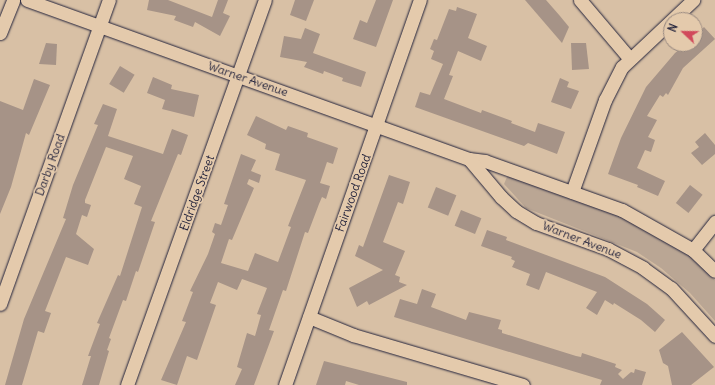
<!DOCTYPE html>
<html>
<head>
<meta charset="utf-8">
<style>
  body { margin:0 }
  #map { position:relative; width:715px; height:385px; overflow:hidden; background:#d8c0a5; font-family:Delius,sans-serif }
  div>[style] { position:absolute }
  .green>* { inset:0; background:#baa694 }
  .building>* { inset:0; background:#a69387; transform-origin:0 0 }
  .roads { filter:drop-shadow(0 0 1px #22223b) drop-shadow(0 0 1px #22223b) }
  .minor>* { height:13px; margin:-6.5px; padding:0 6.5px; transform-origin:6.5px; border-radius:6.5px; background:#e4caac }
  span { translate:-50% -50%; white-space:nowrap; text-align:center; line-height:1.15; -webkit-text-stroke:3.5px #e4caac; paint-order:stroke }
  .street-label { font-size:12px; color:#22223b }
  .north { position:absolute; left:663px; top:12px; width:40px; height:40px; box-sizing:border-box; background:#e4caac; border:1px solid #96877f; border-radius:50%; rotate:292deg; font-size:11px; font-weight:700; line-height:16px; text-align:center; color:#22223b }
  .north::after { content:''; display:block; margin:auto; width:14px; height:18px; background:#d1495b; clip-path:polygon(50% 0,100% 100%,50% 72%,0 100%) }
</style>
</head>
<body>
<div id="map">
  <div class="green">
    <div style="clip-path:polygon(511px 176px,627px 219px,689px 255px,715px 280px,715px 321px,690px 293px,661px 268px,637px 252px,526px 208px,504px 184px,507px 177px)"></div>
  </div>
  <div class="building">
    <div style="clip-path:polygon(149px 0,168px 0,212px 17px,218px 0,228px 0,223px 13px,230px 16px,220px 36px,195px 22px,193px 27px,174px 20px,176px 16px,147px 10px)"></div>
    <div style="clip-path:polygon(295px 0,314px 0,306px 21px,290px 15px)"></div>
    <div style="clip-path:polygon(376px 0,393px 0,376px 47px,353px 39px,360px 20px,367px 23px)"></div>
    <div style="clip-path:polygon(525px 0,546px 0,560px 16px,569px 27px,562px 43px)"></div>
    <div style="clip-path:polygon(457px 7px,477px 14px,468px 38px,487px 46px,481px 61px,458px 51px,449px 75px,453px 76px,444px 99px,481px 113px,482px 110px,512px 121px,511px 123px,535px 132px,538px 123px,565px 132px,557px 154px,528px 143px,524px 146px,415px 107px,420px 92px,430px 95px,443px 64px,431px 59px,434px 51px,430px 49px,434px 39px,437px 40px,449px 9px,456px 11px)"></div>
    <div style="clip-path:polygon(704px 27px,715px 39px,683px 68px,668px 95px,666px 93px,663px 97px,660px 95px,647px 116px,657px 120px,648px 137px,655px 140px,651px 152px,645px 150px,637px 168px,665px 181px,658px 196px,637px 187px,638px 185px,608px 174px,621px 138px,646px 87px,675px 53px,686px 44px,695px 44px,695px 36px)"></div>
    <div style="clip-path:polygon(305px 28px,320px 34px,313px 53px,366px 72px,361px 87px,342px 81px,343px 78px,324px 71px,323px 74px,304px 67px,307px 62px,280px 57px,284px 36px,301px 39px)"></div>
    <div style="clip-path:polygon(46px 43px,57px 44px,56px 65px,39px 64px)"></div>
    <div style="clip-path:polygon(571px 43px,586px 43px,589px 69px,572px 70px)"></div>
    <div style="left:120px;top:66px;width:17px;height:21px;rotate:31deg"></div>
    <div style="clip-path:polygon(153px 77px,172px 85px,171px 89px,199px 95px,194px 117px,162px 109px,165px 100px,147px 93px)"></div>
    <div style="clip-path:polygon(560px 78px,569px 82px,567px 87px,579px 91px,571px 109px,551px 102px)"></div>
    <div style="clip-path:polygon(34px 79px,50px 85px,29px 135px,26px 133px,11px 187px,0 214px,0 101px,23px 110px)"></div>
    <div style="clip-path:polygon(103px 104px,117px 109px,108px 136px,163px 154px,172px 129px,188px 135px,181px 155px,178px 154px,151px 221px,155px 222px,138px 272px,136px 271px,126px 301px,123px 300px,109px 338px,111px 339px,107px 350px,109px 351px,99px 385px,82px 385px,91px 356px,88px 356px,100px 324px,97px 323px,118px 275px,120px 276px,142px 207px,134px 204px,141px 186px,124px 179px,133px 156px,106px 147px,85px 200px,85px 203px,91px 205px,87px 217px,82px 215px,76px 234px,94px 249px,88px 265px,66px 257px,45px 311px,51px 313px,44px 333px,38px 331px,22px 385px,5px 385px,24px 319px,66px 219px,63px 218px,73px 185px,98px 125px,94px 124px)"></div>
    <div style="clip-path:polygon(256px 116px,286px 130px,288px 126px,308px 133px,307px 137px,338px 148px,333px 164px,327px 162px,320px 183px,330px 186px,326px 199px,322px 197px,319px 204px,308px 233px,305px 232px,286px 291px,283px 290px,269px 330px,274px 331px,254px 385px,235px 385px,242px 369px,237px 367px,247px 333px,255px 336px,261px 315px,257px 314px,267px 288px,242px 279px,237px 290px,218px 282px,210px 303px,216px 305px,197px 360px,187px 356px,177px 385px,161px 380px,186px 322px,182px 321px,193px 292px,190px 291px,208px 254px,215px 234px,212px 232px,215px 223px,221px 225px,228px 205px,224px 204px,241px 154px,256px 160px,251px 171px,261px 175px,259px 183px,249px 179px,247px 184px,254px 188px,232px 240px,229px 239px,221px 263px,248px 271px,255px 253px,278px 262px,291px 227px,288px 226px,306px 180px,275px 170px,280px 154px,265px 149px,266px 144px,247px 135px)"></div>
    <div style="clip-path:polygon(705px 133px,715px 145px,715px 154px,702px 165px,691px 153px,699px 147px,695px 142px)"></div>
    <div style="clip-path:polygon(389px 175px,410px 182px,403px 204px,398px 202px,383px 242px,405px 251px,395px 275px,400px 277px,399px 282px,407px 285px,369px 305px,367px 301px,357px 307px,349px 288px,383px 270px,355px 256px,359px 245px,363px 247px)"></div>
    <div style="left:690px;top:185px;width:16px;height:23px;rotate:38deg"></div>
    <div style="left:436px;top:187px;width:22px;height:22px;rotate:22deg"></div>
    <div style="left:461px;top:210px;width:22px;height:17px;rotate:22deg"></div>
    <div style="clip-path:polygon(487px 230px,507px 237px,506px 240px,605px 277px,647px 304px,665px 320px,655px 332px,641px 320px,614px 303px,613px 305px,605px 300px,597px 315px,586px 308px,597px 292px,546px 272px,539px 290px,526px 285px,530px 274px,512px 267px,515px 261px,511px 259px,512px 257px,481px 246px)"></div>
    <div style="clip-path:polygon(422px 289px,436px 294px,431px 307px,466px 320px,469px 312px,501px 320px,498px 329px,502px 330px,502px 333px,576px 356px,581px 357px,582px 353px,616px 364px,615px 367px,622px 370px,618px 374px,623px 379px,631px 372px,634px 373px,635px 369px,646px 372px,642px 385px,600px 385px,602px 380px,394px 317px,400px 299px,417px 304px)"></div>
    <div style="clip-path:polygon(682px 332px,714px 367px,691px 385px,672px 385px,668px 366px,663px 363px,659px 350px)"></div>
    <div style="clip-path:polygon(324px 361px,407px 382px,407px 385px,359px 385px,346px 381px,345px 385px,316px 385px)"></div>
  </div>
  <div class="roads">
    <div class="minor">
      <div style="left:27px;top:0;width:470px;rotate:19.8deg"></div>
      <div style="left:469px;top:159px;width:16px;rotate:7deg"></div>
      <div style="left:485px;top:161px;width:145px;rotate:19.7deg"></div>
      <div style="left:622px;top:210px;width:81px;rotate:29.4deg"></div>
      <div style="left:693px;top:250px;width:30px;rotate:44deg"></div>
      <div style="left:580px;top:0;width:77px;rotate:49.7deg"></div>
      <div style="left:0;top:33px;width:35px;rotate:-68deg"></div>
      <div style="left:469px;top:159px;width:50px;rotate:49.9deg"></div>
      <div style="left:501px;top:197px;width:21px;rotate:43deg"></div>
      <div style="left:516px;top:211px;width:23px;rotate:31deg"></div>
      <div style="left:536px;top:223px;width:77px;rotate:19.9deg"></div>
      <div style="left:608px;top:249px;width:40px;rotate:28deg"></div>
      <div style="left:643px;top:268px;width:34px;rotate:36deg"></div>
      <div style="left:671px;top:288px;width:65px;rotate:47.5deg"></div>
      <div style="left:572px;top:192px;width:98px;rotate:-70.3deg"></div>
      <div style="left:605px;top:100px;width:37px;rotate:-63deg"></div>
      <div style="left:622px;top:67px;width:98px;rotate:-43.3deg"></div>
      <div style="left:693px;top:250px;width:36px;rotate:-52deg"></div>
      <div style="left:0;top:304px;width:323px;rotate:-70.3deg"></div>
      <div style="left:309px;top:317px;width:48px;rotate:22.2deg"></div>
      <div style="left:353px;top:335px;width:177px;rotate:16.4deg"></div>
      <div style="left:127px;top:385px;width:409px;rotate:-70.3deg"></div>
      <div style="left:285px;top:385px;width:408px;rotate:-70.7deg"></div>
    </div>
  </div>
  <div class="street-label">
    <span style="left:248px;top:79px;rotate:19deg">Warner Avenue</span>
    <span style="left:50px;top:165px;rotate:-70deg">Darby Road</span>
    <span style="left:197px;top:193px;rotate:-70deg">Eldridge Street</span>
    <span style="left:353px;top:193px;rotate:-70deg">Fairwood Road</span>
    <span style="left:582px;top:240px;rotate:21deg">Warner Avenue</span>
  </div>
  <div class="north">N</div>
</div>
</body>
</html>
